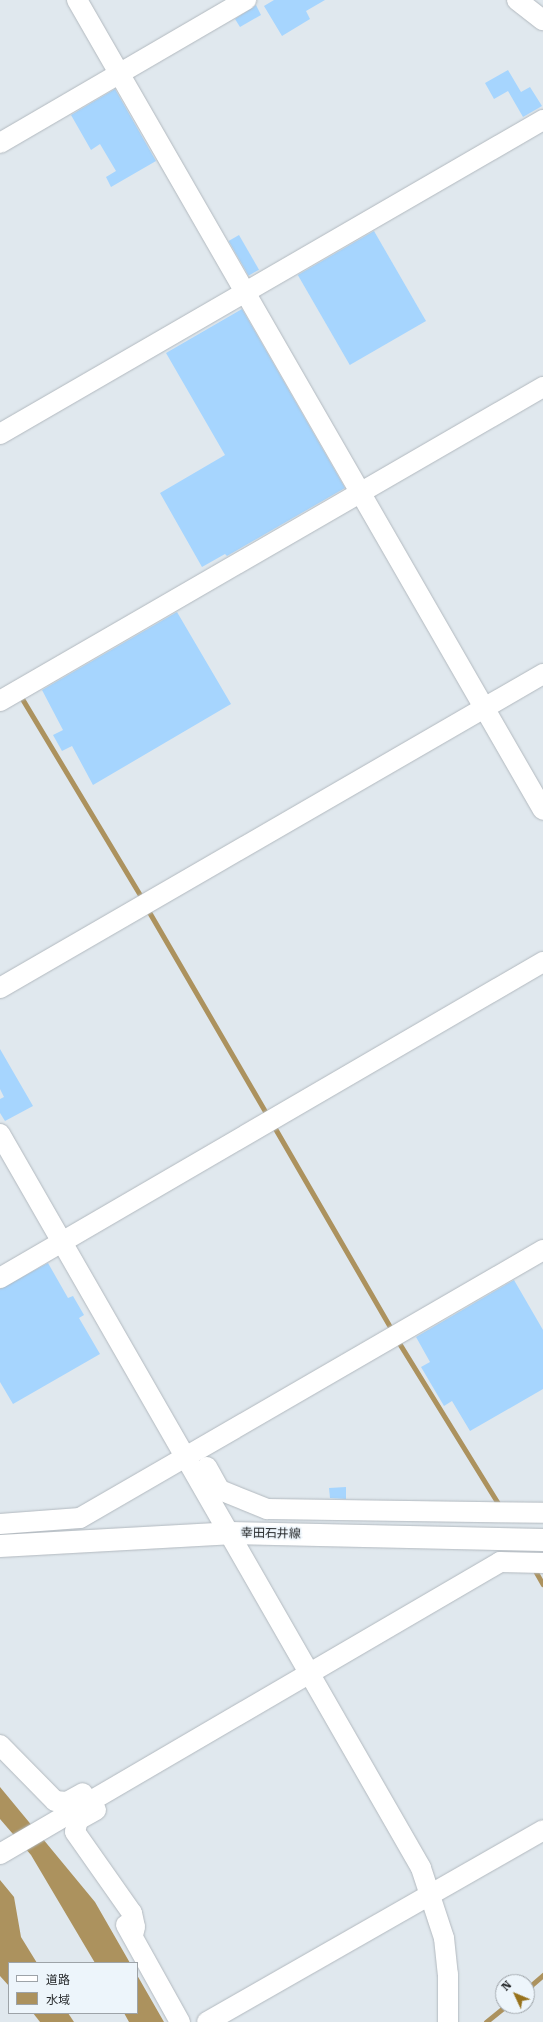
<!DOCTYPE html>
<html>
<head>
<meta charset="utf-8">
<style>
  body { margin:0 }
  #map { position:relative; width:543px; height:2022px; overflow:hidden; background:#e0e8ee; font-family:"Roboto Serif","Noto Sans JP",serif }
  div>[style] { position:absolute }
  .water>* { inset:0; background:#ac925e }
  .stream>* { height:4.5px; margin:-2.25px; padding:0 2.25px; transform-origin:2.25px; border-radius:2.25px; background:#ac925e }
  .building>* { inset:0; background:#a6d5fe; transform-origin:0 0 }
  .roads { filter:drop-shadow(0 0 1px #b2b9bf) drop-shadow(0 0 1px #b2b9bf) }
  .minor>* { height:20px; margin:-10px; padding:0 10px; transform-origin:10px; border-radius:10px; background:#fff }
  .major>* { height:22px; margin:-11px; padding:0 11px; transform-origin:11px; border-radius:11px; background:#fff }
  span { translate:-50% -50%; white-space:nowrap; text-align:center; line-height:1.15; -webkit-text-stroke:3px #edf5fb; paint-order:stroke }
  .street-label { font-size:12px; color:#26292b }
  .legend { position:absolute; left:8px; top:1962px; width:130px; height:52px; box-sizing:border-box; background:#edf5fb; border:1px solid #9da3a8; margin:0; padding:5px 7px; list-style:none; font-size:12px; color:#26292b }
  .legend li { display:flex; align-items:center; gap:8px; height:20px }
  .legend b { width:20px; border:1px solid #9da3a8 }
  .north { position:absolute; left:495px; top:1974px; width:40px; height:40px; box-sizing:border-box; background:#edf5fb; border:1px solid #9da3a8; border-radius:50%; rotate:314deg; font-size:11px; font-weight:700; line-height:16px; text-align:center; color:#26292b }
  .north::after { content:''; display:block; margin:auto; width:14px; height:18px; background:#97721c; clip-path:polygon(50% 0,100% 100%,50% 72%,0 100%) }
</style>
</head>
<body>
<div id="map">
  <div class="water">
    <div style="clip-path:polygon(0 1787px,95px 1902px,130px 1963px,95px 1963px,31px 1855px,0 1819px)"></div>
    <div style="clip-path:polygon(0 1880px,14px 1897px,21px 1937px,37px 1963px,9px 1963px,9px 1986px,0 1976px)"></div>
    <div style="clip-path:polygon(137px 1975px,164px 2022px,129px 2022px,124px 2013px,137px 2013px)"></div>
    <div style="clip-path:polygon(33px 2013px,68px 2013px,74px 2022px,40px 2022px)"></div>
  </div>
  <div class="stream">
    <div style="left:22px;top:698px;width:231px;rotate:59deg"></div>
    <div style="left:150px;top:913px;width:233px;rotate:59.8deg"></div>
    <div style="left:274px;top:1126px;width:233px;rotate:59.9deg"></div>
    <div style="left:400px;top:1344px;width:190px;rotate:58.3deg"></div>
    <div style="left:535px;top:1570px;width:16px;rotate:60deg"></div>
    <div style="left:527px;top:1989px;width:21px;rotate:-41deg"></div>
    <div style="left:486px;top:2022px;width:26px;rotate:-39deg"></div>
  </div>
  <div class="building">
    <div style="clip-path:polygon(274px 0,325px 0,306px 11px,310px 19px,282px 36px,264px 6px)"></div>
    <div style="clip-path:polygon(256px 5px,261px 15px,240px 27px,235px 19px)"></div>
    <div style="clip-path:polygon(508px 70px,521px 92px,530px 87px,542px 106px,523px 117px,508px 91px,494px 99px,485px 83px)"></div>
    <div style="clip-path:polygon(115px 89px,156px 161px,111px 187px,106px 177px,116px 171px,100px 144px,91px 150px,71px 115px)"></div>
    <div style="left:374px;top:231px;width:104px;height:88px;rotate:60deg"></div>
    <div style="left:239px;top:235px;width:40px;height:12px;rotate:60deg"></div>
    <div style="clip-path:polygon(242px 309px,345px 488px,227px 556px,225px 554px,202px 567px,160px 493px,225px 455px,166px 353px)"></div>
    <div style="clip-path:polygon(177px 612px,231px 704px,93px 785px,72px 746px,62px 751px,53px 735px,63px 730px,42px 690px)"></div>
    <div style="clip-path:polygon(0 1049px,33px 1106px,5px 1121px,0 1113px,0 1099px,4px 1097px,0 1089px)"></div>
    <div style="clip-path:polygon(48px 1263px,68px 1298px,73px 1296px,84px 1315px,79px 1318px,100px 1354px,13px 1404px,0 1382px,0 1289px)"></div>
    <div style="clip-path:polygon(514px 1280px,543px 1330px,543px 1389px,470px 1431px,452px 1401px,444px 1406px,421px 1367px,430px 1362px,416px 1337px)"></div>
    <div style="clip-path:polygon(346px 1487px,346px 1499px,330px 1498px,329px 1488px)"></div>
  </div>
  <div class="roads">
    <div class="minor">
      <div style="left:77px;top:0;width:934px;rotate:60.09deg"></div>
      <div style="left:517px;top:0;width:33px;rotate:38deg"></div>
      <div style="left:0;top:143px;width:285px;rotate:-30.2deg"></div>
      <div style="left:0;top:434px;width:627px;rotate:-30.04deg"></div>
      <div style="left:0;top:701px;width:627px;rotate:-30.04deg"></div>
      <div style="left:0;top:988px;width:627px;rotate:-30.04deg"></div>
      <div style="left:0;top:1134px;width:846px;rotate:60.16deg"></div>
      <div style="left:421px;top:1868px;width:74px;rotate:71.8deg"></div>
      <div style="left:444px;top:1938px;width:36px;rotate:84deg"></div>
      <div style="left:448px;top:1974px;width:48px;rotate:90deg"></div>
      <div style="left:0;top:1278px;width:628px;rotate:-30.2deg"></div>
      <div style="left:207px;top:1467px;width:26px;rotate:61deg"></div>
      <div style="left:220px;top:1490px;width:51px;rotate:22deg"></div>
      <div style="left:267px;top:1509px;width:276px;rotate:0.8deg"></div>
      <div style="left:0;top:1524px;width:80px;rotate:-4.3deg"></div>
      <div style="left:80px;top:1518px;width:535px;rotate:-30.06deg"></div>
      <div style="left:0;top:1745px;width:78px;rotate:45.5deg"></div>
      <div style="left:55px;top:1801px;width:12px;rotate:5deg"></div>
      <div style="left:67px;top:1802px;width:18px;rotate:-29deg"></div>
      <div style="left:96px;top:1810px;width:21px;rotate:151deg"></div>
      <div style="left:78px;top:1820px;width:12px;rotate:104deg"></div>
      <div style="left:75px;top:1832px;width:99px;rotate:54.9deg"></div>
      <div style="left:132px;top:1913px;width:14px;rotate:78deg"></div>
      <div style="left:135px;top:1927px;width:8px;rotate:104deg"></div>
      <div style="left:0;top:1854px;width:579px;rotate:-30.28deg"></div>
      <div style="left:500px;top:1562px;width:43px;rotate:1.3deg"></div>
      <div style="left:126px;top:1925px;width:111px;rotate:60.9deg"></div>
      <div style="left:207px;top:2022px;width:387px;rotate:-29.7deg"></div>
    </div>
    <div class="major">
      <div style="left:0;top:1546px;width:230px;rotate:-3.2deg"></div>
      <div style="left:230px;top:1533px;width:313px;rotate:1.3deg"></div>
    </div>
  </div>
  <div class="street-label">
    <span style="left:271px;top:1534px;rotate:1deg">幸田石井線</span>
  </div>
  <ul class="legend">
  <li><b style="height:5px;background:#fff"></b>道路</li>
  <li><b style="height:11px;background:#ac925e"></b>水域</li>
  </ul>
  <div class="north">N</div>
</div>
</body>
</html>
